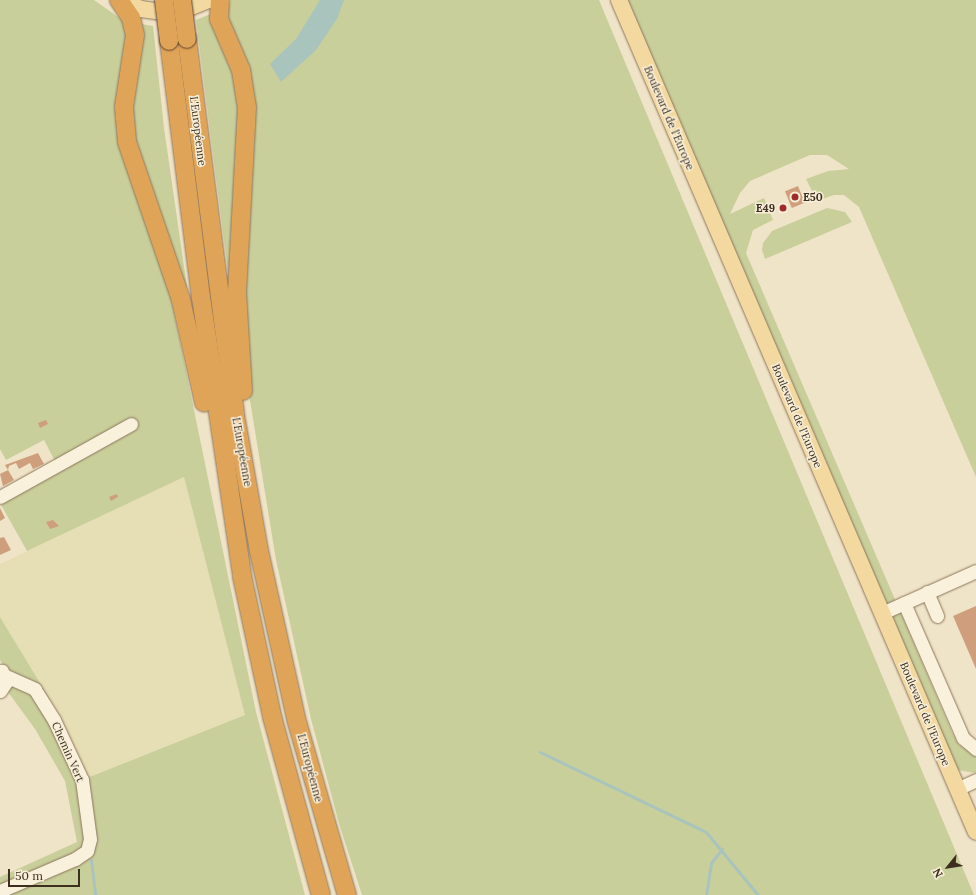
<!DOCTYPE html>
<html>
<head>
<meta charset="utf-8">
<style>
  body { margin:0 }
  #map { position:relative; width:976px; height:895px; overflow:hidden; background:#f0e4c8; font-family:Lora,serif }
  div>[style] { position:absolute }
  .farmland>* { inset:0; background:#e6deb5 }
  .green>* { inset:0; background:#c9cf9b }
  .water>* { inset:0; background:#a9c4bc }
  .stream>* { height:3px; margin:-1.5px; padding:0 1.5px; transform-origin:1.5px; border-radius:1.5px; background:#a9c4bc }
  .building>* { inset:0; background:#cf9f7d; transform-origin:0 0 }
  .roads { filter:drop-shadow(0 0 1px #8d765c) drop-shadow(0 0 1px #8d765c) }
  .minor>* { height:13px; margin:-6.5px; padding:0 6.5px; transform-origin:6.5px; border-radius:6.5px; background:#faf1dc }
  .major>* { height:16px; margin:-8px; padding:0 8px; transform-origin:8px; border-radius:8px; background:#f3d9a0 }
  .highway>* { height:18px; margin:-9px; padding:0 9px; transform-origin:9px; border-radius:9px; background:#e0a458 }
  .bridges { filter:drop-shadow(0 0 1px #5b4430) drop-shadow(0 0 1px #5b4430) }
  .highway-bridge>* { height:18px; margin:-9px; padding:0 9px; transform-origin:9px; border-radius:9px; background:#e0a458 }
  .dots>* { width:11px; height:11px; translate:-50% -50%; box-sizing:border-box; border:2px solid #f7eed8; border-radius:50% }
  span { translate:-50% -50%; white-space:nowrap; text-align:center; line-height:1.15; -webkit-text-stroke:3px #f7eed8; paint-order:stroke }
  .street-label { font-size:11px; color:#3d2e20 }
  .poi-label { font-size:11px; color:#3d2e20; font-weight:700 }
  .left { translate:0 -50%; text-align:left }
  .right { translate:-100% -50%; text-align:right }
  .north { position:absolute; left:928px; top:847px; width:40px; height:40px; -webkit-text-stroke:3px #f7eed8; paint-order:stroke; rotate:240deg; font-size:11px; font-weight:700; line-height:16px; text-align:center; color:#3d2e20 }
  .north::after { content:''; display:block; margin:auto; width:14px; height:18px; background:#3d2e20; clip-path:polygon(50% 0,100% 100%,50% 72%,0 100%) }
  .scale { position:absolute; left:8px; top:869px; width:72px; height:18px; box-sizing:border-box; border:2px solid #3d2e20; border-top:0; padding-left:5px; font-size:12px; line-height:14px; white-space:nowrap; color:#3d2e20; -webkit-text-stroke:3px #f7eed8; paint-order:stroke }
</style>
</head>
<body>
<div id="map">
  <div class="farmland">
    <div style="clip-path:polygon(184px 477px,246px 715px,87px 778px,48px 696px,0 617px,0 564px)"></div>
  </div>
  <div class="green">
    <div style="clip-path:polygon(0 0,94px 0,124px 21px,153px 26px,164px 128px,187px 287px,170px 293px,256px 712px,305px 895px,0 895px,0 877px,77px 842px,65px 781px,35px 729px,8px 692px,11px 677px,0 660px,0 617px,48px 696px,87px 778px,245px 715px,184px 477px,27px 551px,0 503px,58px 467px,44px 440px,6px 460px,0 449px)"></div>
    <div style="clip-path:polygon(230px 0,599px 0,974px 895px,362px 895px,340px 827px,311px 719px,276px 560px,246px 376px,242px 263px,253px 115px,230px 34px,227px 13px)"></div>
    <div style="clip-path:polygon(625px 0,976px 0,976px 477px,859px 207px,844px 195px,834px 195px,820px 200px,815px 197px,806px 179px,828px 171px,849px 169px,827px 155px,810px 155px,750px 181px,740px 193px,730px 214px,764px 198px,773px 220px,753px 230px,746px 253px,952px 732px,959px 745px,976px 755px,976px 773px,957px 770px)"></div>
    <div style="clip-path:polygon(213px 13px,242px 102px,232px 303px,196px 20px)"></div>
    <div style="clip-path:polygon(827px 208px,845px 212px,852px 222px,765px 259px,762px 250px,763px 243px,772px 231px)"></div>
  </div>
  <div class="water">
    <div style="clip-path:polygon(320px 0,344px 0,337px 19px,316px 50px,281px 82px,270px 64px,296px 39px)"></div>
  </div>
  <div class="stream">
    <div style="left:540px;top:752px;width:184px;rotate:25.7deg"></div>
    <div style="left:706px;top:832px;width:82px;rotate:50.5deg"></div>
    <div style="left:91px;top:860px;width:35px;rotate:83deg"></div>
    <div style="left:706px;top:895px;width:32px;rotate:-81deg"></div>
    <div style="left:711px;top:863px;width:18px;rotate:-52deg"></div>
  </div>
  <div class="building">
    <div style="left:798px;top:186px;width:18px;height:14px;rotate:68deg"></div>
    <div style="left:783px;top:203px;width:9px;height:3px;rotate:69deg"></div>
    <div style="clip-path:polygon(46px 420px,48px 424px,40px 428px,38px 423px)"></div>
    <div style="clip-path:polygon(38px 453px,44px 464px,33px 469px,30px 463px,19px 469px,16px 463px,9px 466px,8px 470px,5px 465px)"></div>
    <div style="clip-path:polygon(8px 470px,14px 480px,3px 486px,0 474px)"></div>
    <div style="clip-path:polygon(117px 494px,118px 497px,111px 501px,109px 497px)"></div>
    <div style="clip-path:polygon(0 508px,5px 518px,0 521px)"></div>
    <div style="clip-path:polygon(53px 520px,59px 526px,50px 529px,46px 522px)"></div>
    <div style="clip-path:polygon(4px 537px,11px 550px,0 555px,0 538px)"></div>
    <div style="clip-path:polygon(976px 606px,976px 669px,953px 616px)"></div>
  </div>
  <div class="roads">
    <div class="minor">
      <div style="left:0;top:497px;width:150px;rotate:-29.1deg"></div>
      <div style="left:927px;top:592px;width:26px;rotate:67deg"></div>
      <div style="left:904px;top:603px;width:147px;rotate:66.4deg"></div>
      <div style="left:963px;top:738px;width:17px;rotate:40deg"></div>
      <div style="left:882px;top:613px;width:103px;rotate:-24.1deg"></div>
      <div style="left:0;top:691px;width:11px;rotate:-56deg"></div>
      <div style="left:6px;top:682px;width:12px;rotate:-110deg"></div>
      <div style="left:957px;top:789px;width:21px;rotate:-25deg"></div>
      <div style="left:0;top:891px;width:82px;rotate:-23.1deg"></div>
      <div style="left:75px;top:859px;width:14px;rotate:-34deg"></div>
      <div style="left:87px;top:851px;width:12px;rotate:-76deg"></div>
      <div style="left:90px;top:839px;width:60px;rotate:-97.7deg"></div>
      <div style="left:82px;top:780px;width:66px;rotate:-115deg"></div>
      <div style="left:54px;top:720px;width:36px;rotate:-122deg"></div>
      <div style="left:35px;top:689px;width:32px;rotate:-156deg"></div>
    </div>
    <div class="major">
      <div style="left:121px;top:0;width:22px;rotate:24deg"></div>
      <div style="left:141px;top:9px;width:22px;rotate:8deg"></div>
      <div style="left:163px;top:12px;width:23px;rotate:-7deg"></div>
      <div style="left:186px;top:9px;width:24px;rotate:-22deg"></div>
      <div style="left:619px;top:0;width:905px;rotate:66.78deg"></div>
    </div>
    <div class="highway">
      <div style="left:119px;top:0;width:22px;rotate:56deg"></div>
      <div style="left:131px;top:18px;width:17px;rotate:77deg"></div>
      <div style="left:135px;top:35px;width:73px;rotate:98.7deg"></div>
      <div style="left:124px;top:107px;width:35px;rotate:85deg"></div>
      <div style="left:127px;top:142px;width:167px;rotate:71.1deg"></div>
      <div style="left:181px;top:300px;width:105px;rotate:77.3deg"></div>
      <div style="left:220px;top:0;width:19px;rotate:93deg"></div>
      <div style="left:219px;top:19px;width:56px;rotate:66.7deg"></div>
      <div style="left:241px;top:70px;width:37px;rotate:81deg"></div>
      <div style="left:247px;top:107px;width:186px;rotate:93.1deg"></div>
      <div style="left:237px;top:293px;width:98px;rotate:86.5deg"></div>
      <div style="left:187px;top:39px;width:379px;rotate:82.7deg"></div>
      <div style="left:235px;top:415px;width:138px;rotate:80deg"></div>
      <div style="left:259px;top:551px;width:175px;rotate:77.5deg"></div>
      <div style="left:297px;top:722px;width:180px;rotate:73.9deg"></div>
      <div style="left:169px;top:41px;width:258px;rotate:82.9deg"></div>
      <div style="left:201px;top:297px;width:282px;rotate:81.6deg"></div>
      <div style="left:242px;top:576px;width:147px;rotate:77.9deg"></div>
      <div style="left:273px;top:720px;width:181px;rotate:74.7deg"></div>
    </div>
  </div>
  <div class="bridges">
    <div class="highway-bridge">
      <div style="left:164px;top:0;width:41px;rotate:83deg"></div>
      <div style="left:182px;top:0;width:39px;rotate:83deg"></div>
    </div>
  </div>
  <div class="dots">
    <div style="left:795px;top:197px;background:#9e2a2b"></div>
    <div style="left:783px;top:208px;background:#9e2a2b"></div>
  </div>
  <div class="street-label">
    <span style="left:669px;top:118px;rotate:67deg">Boulevard de l'Europe</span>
    <span style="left:198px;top:131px;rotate:83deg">L'Européenne</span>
    <span style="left:797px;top:416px;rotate:67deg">Boulevard de l'Europe</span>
    <span style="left:242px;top:452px;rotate:80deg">L'Européenne</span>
    <span style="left:925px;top:714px;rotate:67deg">Boulevard de l'Europe</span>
    <span style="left:68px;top:752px;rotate:66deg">Chemin Vert</span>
    <span style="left:310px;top:768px;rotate:75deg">L'Européenne</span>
  </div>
  <div class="poi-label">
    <span class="left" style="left:803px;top:197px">E50</span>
    <span class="right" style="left:775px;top:208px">E49</span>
  </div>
  <div class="north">N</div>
  <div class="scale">50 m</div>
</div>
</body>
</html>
